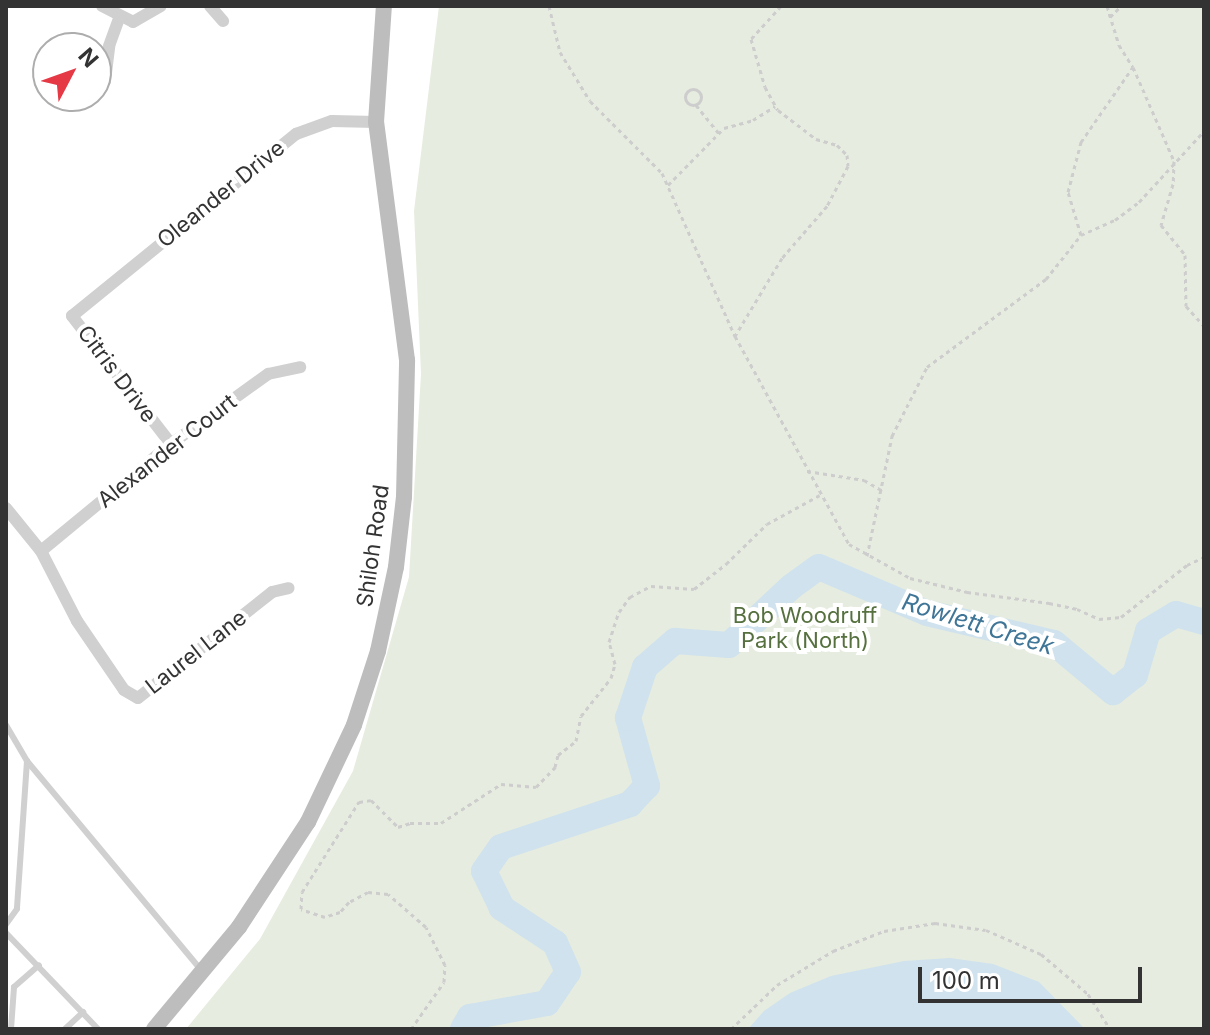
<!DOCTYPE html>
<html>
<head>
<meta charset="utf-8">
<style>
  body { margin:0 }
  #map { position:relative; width:1210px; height:1035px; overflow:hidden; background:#fff; font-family:Inter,sans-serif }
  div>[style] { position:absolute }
  .green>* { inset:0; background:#e6ecdf }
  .water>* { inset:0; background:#cfe2ee }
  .river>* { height:26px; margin:-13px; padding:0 13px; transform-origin:13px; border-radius:13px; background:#cfe2ee }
  .path>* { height:3px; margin-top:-1.5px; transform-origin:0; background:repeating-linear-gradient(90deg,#cdcdcd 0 4px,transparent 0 8px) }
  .path>.ring { margin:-1.5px; padding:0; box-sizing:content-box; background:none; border:3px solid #cdcdcd; border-radius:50% }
  .service>* { height:6px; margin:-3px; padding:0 3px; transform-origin:3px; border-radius:3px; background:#d0d0d0 }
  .minor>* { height:12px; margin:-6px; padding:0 6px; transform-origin:6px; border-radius:6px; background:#d0d0d0 }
  .secondary>* { height:16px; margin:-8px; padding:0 8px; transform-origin:8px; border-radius:8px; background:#bdbdbd }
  span { translate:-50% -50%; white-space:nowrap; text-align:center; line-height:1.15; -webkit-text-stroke:8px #fff; paint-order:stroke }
  .street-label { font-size:22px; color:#333 }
  .park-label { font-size:22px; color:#56703f }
  .water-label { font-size:24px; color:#3f7597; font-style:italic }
  .frame { position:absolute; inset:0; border:8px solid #333; pointer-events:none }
  .north { position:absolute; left:32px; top:32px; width:80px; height:80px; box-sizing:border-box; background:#fff; border:2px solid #adadad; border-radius:50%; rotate:49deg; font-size:22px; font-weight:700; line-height:32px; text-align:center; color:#333 }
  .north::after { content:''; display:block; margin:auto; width:28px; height:36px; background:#e63946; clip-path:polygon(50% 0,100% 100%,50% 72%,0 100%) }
  .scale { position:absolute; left:918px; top:967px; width:224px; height:36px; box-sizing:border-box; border:4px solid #333; border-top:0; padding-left:10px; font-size:24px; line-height:28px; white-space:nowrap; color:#333; -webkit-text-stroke:6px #fff; paint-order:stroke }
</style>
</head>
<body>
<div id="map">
  <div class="green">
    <div style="clip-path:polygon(439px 6px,1204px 6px,1204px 1029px,186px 1029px,260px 939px,353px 771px,409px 577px,421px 374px,414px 211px)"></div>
  </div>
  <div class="water">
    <div style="clip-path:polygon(950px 958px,993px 964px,1039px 982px,1085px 1029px,748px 1029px,764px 1011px,790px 993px,831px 976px,904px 961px)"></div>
  </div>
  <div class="river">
    <div style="left:463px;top:1029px;width:14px;rotate:-60deg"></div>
    <div style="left:470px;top:1017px;width:78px;rotate:-10.3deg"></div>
    <div style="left:547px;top:1003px;width:37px;rotate:-56deg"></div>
    <div style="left:568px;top:972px;width:32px;rotate:-114deg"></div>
    <div style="left:555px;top:943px;width:64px;rotate:-146.6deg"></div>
    <div style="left:502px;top:908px;width:41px;rotate:-115.9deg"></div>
    <div style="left:484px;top:871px;width:29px;rotate:-55deg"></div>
    <div style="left:501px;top:847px;width:136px;rotate:-18.4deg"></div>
    <div style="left:630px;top:804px;width:25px;rotate:-47deg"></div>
    <div style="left:647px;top:786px;width:71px;rotate:-105.6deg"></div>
    <div style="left:628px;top:718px;width:54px;rotate:-71.6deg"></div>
    <div style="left:645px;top:667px;width:40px;rotate:-41deg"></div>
    <div style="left:675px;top:641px;width:54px;rotate:4.2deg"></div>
    <div style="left:729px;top:645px;width:85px;rotate:-43.1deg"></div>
    <div style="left:791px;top:587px;width:34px;rotate:-36deg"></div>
    <div style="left:819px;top:567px;width:117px;rotate:23.1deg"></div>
    <div style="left:927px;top:613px;width:130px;rotate:13.3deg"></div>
    <div style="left:1054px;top:643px;width:77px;rotate:39.7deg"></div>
    <div style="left:1113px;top:692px;width:28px;rotate:-38deg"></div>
    <div style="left:1135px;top:675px;width:46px;rotate:-73.5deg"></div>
    <div style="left:1148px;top:631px;width:33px;rotate:-31deg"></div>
    <div style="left:1176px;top:614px;width:29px;rotate:16deg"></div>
  </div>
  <div class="path">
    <div style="left:549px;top:6px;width:47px;rotate:76.6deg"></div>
    <div style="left:560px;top:52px;width:57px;rotate:58.5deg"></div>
    <div style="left:590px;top:101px;width:102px;rotate:45deg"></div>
    <div style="left:662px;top:173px;width:179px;rotate:65.9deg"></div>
    <div style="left:781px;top:6px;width:45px;rotate:132.3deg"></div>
    <div style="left:751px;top:39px;width:50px;rotate:73.7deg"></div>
    <div style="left:765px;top:87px;width:26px;rotate:61deg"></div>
    <div style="left:778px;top:110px;width:48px;rotate:37.3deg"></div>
    <div style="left:816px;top:139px;width:22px;rotate:16deg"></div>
    <div style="left:837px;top:145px;width:14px;rotate:45deg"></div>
    <div style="left:847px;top:155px;width:11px;rotate:85deg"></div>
    <div style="left:848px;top:166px;width:45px;rotate:117.7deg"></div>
    <div style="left:827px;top:206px;width:69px;rotate:130.9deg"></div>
    <div style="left:782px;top:258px;width:91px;rotate:121.1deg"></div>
    <div style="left:735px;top:336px;width:237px;rotate:61.3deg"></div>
    <div style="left:849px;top:544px;width:70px;rotate:29.1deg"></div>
    <div style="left:910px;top:578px;width:59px;rotate:13.8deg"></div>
    <div style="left:967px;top:592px;width:83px;rotate:7.6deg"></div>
    <div style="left:1049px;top:603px;width:29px;rotate:12deg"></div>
    <div style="left:1077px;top:609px;width:24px;rotate:24deg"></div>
    <div style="left:1099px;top:619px;width:22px;rotate:-5deg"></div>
    <div style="left:1121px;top:617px;width:84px;rotate:-38.2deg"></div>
    <div style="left:1187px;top:565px;width:19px;rotate:-25deg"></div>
    <div style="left:1107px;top:6px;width:41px;rotate:72.9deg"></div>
    <div style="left:1119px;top:45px;width:26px;rotate:58deg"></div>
    <div style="left:1133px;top:67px;width:103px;rotate:66.4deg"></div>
    <div style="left:1174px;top:161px;width:23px;rotate:92deg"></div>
    <div style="left:1173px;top:184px;width:43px;rotate:106.3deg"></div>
    <div style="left:1161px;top:225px;width:38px;rotate:51deg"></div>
    <div style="left:1185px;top:255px;width:51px;rotate:88.9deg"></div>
    <div style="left:1186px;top:306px;width:27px;rotate:48deg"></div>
    <div style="left:1110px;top:17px;width:16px;rotate:-45deg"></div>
    <div class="ring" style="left:685px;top:89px;width:13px;height:13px"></div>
    <div style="left:696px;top:105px;width:36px;rotate:51deg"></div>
    <div style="left:668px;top:185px;width:80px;rotate:-45.5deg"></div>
    <div style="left:724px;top:128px;width:30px;rotate:-15deg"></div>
    <div style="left:753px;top:120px;width:26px;rotate:-32deg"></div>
    <div style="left:1081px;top:235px;width:45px;rotate:-106.8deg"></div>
    <div style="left:1068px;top:192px;width:52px;rotate:-75.4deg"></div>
    <div style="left:1081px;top:142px;width:91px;rotate:-55.3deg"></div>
    <div style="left:807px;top:471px;width:58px;rotate:9deg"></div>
    <div style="left:864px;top:480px;width:22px;rotate:30deg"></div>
    <div style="left:867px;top:556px;width:123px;rotate:-78.2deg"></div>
    <div style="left:892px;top:436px;width:77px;rotate:-63.1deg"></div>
    <div style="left:927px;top:367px;width:148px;rotate:-36.5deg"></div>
    <div style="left:1046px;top:279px;width:56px;rotate:-51.5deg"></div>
    <div style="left:1081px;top:235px;width:37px;rotate:-24deg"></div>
    <div style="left:1115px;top:220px;width:30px;rotate:-37deg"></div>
    <div style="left:1139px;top:202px;width:96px;rotate:-47.5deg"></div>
    <div style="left:411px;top:1029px;width:57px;rotate:-54.9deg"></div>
    <div style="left:444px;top:982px;width:17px;rotate:-87deg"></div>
    <div style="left:445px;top:965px;width:42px;rotate:-116.6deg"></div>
    <div style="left:426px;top:927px;width:50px;rotate:-139deg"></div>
    <div style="left:388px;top:894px;width:20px;rotate:-174deg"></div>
    <div style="left:368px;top:892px;width:21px;rotate:152deg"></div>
    <div style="left:349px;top:902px;width:13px;rotate:132deg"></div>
    <div style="left:340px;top:912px;width:16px;rotate:162deg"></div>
    <div style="left:325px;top:917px;width:25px;rotate:-162deg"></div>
    <div style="left:301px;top:909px;width:17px;rotate:-87deg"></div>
    <div style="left:302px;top:892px;width:107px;rotate:-57.7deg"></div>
    <div style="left:359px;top:802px;width:12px;rotate:-9deg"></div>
    <div style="left:371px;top:800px;width:38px;rotate:45deg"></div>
    <div style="left:398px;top:827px;width:13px;rotate:-18deg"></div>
    <div style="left:410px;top:823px;width:31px"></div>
    <div style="left:441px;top:823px;width:72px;rotate:-33deg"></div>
    <div style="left:501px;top:784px;width:35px;rotate:5deg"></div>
    <div style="left:536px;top:787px;width:28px;rotate:-46deg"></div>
    <div style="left:555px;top:767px;width:12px;rotate:-76deg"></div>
    <div style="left:558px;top:755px;width:23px;rotate:-38deg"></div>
    <div style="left:576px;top:741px;width:25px;rotate:-79deg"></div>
    <div style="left:581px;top:716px;width:48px;rotate:-51.7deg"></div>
    <div style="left:611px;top:678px;width:15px;rotate:-74deg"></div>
    <div style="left:615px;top:664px;width:23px;rotate:-105deg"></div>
    <div style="left:609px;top:642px;width:32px;rotate:-72deg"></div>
    <div style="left:619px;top:612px;width:19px;rotate:-54deg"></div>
    <div style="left:630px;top:597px;width:24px;rotate:-28deg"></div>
    <div style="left:651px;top:586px;width:43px;rotate:4deg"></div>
    <div style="left:694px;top:589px;width:41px;rotate:-38deg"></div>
    <div style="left:726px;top:564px;width:57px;rotate:-44.3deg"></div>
    <div style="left:767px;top:524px;width:60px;rotate:-28.7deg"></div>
    <div style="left:731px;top:1029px;width:64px;rotate:-43.7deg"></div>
    <div style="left:777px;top:985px;width:66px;rotate:-31.3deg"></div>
    <div style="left:833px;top:951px;width:55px;rotate:-21.4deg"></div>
    <div style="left:884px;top:931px;width:52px;rotate:-8.9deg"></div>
    <div style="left:935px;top:923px;width:51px;rotate:7.8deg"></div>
    <div style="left:986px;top:930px;width:60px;rotate:23.6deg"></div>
    <div style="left:1041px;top:954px;width:62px;rotate:40.4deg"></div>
    <div style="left:1088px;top:994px;width:41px;rotate:57.8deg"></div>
  </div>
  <div class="service">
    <div style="left:6px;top:725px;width:42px;rotate:59.7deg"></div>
    <div style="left:27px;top:761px;width:148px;rotate:93.9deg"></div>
    <div style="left:17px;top:909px;width:19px;rotate:126deg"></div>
    <div style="left:27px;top:761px;width:272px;rotate:50.2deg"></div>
    <div style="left:6px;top:933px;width:133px;rotate:46.2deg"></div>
    <div style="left:11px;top:1029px;width:42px;rotate:-85.9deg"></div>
    <div style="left:14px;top:987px;width:33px;rotate:-41deg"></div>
    <div style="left:65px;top:1029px;width:25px;rotate:-43deg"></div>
  </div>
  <div class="minor">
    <div style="left:102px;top:6px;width:35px;rotate:27deg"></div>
    <div style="left:133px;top:22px;width:32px;rotate:-30deg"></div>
    <div style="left:210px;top:6px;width:20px;rotate:49deg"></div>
    <div style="left:105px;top:81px;width:35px;rotate:-83deg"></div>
    <div style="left:109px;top:46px;width:30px;rotate:-70deg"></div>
    <div style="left:171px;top:444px;width:162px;rotate:-127.7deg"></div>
    <div style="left:72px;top:316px;width:289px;rotate:-39.1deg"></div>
    <div style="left:296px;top:134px;width:38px;rotate:-20deg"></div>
    <div style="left:332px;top:121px;width:44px;rotate:1.3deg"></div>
    <div style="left:6px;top:508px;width:55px;rotate:50.9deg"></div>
    <div style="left:41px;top:551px;width:79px;rotate:62.8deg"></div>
    <div style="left:77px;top:621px;width:83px;rotate:55.7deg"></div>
    <div style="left:124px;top:690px;width:16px;rotate:30deg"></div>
    <div style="left:138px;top:698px;width:171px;rotate:-38.3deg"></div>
    <div style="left:272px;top:592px;width:17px;rotate:-13deg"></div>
    <div style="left:41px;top:551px;width:168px;rotate:-39.5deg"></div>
    <div style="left:171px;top:444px;width:120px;rotate:-35.8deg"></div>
    <div style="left:268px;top:374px;width:33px;rotate:-12deg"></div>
  </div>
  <div class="secondary">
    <div style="left:154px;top:1029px;width:133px;rotate:-50.2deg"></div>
    <div style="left:239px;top:927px;width:126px;rotate:-56.7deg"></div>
    <div style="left:308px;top:822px;width:107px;rotate:-64.6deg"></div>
    <div style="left:354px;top:725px;width:78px;rotate:-72deg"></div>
    <div style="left:378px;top:651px;width:86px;rotate:-77.9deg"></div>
    <div style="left:396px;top:567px;width:70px;rotate:-83.5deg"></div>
    <div style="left:404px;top:497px;width:137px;rotate:-88.7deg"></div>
    <div style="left:407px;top:360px;width:240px;rotate:-97.4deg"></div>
    <div style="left:376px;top:122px;width:116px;rotate:-86.1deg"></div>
  </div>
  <div class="street-label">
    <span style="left:221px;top:194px;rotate:-39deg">Oleander Drive</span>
    <span style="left:117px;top:374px;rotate:53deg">Citris Drive</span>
    <span style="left:167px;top:451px;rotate:-38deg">Alexander Court</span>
    <span style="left:373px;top:546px;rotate:-82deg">Shiloh Road</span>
    <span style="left:196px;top:652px;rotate:-38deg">Laurel Lane</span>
  </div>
  <div class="park-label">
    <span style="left:805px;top:628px">Bob Woodruff<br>Park (North)</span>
  </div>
  <div class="water-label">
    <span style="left:978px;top:624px;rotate:17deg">Rowlett Creek</span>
  </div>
  <div class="frame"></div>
  <div class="north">N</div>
  <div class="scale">100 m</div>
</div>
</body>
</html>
